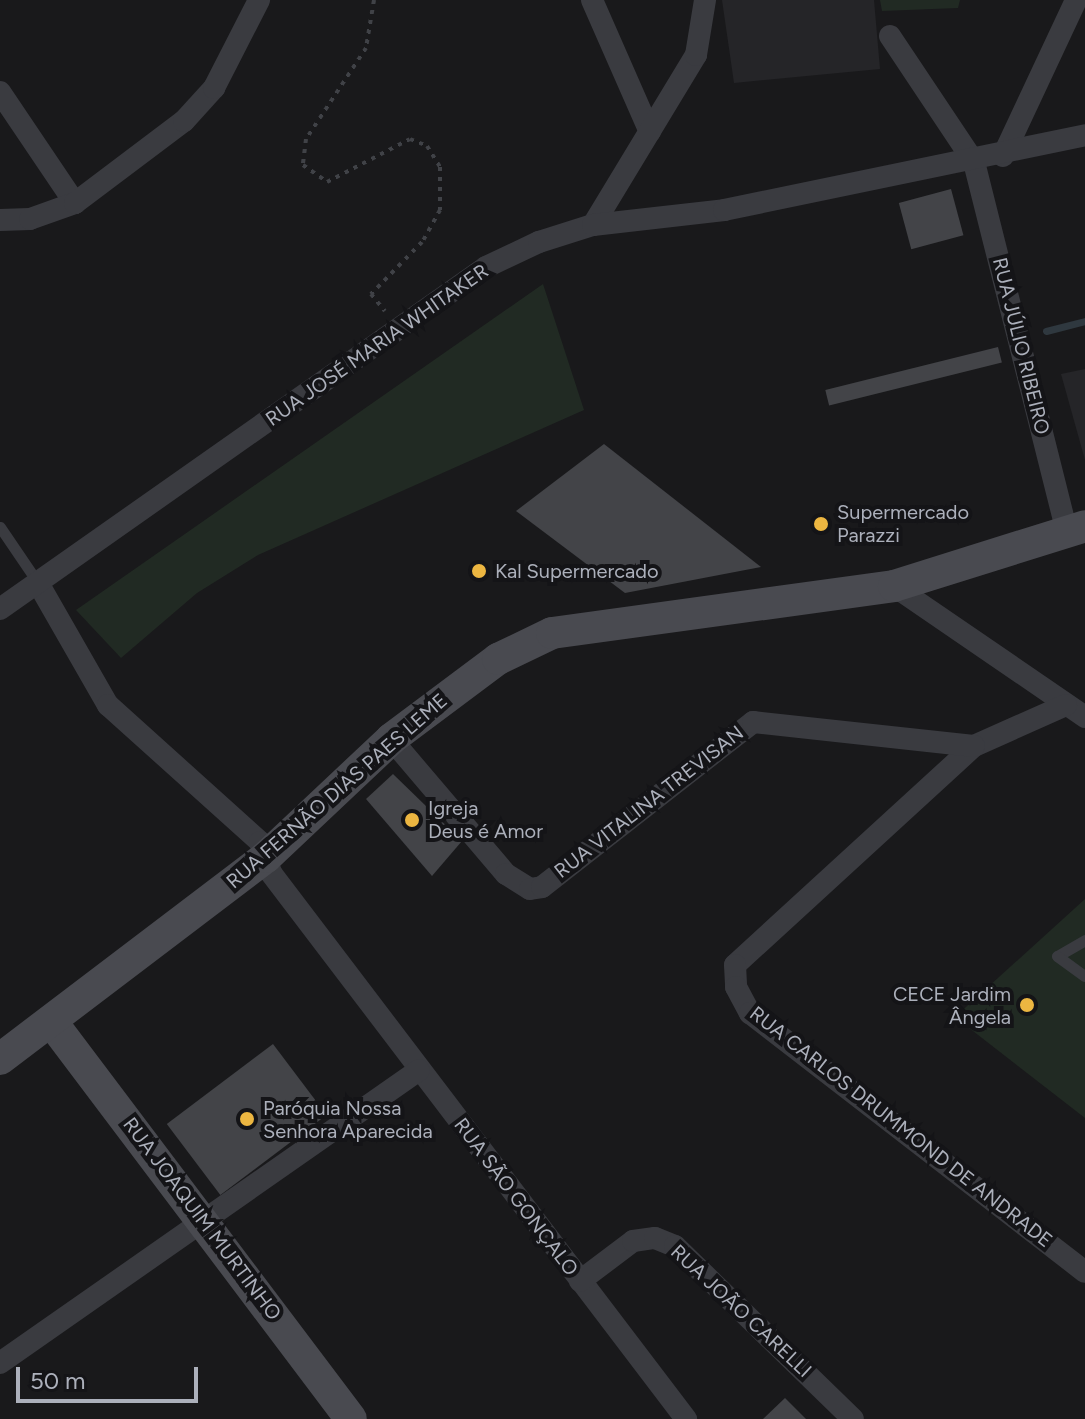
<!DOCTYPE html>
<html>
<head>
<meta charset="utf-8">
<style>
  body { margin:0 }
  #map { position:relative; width:1085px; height:1419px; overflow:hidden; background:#19191b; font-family:Figtree,sans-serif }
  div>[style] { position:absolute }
  .built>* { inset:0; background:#252528 }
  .green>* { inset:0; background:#212a23 }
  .stream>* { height:7px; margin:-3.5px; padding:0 3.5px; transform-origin:3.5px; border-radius:3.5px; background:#2f383f }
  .building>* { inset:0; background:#434448; transform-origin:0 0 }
  .path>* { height:4px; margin-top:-2px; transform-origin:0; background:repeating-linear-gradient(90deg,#404247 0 4px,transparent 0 10px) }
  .lane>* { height:11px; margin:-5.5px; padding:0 5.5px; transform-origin:5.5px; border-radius:5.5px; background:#3a3b40 }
  .street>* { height:22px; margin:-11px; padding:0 11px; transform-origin:11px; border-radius:11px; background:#3a3b40 }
  .secondary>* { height:32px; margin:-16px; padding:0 16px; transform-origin:16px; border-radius:16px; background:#494a50 }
  .dots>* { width:22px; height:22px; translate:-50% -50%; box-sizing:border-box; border:4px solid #141417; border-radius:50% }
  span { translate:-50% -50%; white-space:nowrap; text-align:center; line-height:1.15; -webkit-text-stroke:8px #141417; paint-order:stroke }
  .street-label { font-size:20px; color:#acb0bb }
  .poi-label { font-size:20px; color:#acb0bb }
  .left { translate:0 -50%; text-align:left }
  .right { translate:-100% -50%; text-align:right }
  .scale { position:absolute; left:16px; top:1367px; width:182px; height:36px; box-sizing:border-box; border:4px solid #acb0bb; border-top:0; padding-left:10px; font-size:24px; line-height:28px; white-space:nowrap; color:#acb0bb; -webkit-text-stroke:6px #141417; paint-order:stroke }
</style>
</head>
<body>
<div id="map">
  <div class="built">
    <div style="clip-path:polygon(722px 0,874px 0,880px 69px,734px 83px)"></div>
    <div style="clip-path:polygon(1085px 369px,1085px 460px,1061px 374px)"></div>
  </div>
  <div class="green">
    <div style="clip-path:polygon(880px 0,960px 0,958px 8px,882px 11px)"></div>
    <div style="clip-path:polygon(543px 284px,584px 410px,258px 555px,197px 593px,121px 658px,76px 610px)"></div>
    <div style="clip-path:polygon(1085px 899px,1085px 1118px,955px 1017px)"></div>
  </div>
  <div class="stream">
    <div style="left:1046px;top:331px;width:40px;rotate:-14.4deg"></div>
  </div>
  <div class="building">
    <div style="left:951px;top:189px;width:48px;height:54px;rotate:75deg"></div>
    <div style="left:998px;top:347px;width:16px;height:178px;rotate:76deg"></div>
    <div style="clip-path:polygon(604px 444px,761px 567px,625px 593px,516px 511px)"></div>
    <div style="clip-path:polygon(393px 774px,462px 841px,432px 876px,366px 799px)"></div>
    <div style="left:273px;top:1044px;width:89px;height:133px;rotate:53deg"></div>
    <div style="clip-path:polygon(785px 1398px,806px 1419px,763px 1419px)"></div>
  </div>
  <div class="path">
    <div style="left:374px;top:0;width:49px;rotate:99.5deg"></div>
    <div style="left:366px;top:48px;width:109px;rotate:123.4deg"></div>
    <div style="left:306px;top:139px;width:26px;rotate:97deg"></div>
    <div style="left:303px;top:165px;width:29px;rotate:35deg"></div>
    <div style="left:327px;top:182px;width:93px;rotate:-27.4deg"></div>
    <div style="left:410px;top:139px;width:18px;rotate:22deg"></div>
    <div style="left:427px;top:146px;width:25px;rotate:58deg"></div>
    <div style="left:440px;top:167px;width:43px;rotate:90deg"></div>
    <div style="left:440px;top:210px;width:37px;rotate:119deg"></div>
    <div style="left:422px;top:242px;width:73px;rotate:134.4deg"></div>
    <div style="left:371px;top:294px;width:22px;rotate:51deg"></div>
  </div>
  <div class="lane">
    <div style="left:0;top:527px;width:68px;rotate:55.8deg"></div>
    <div style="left:1085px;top:940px;width:32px;rotate:150deg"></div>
    <div style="left:1057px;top:956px;width:34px;rotate:36deg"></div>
  </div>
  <div class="street">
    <div style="left:592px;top:0;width:144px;rotate:66.3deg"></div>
    <div style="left:890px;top:36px;width:151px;rotate:56.3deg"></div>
    <div style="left:974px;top:162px;width:381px;rotate:75.9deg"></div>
    <div style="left:0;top:92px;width:134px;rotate:56deg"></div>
    <div style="left:1003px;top:156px;width:172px;rotate:-64.9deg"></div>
    <div style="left:0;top:220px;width:30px;rotate:-2deg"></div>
    <div style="left:30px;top:219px;width:48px;rotate:-19.6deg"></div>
    <div style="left:75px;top:203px;width:136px;rotate:-37deg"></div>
    <div style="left:184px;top:121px;width:45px;rotate:-47.7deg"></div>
    <div style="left:214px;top:88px;width:99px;rotate:-62.9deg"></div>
    <div style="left:593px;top:225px;width:199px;rotate:-58.8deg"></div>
    <div style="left:696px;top:55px;width:56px;rotate:-80.7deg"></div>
    <div style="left:38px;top:583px;width:141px;rotate:60.2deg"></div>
    <div style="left:108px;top:705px;width:205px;rotate:42deg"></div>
    <div style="left:260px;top:842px;width:33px;rotate:70deg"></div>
    <div style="left:271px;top:873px;width:686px;rotate:52.76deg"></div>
    <div style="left:894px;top:586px;width:232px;rotate:34.4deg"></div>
    <div style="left:0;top:609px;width:594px;rotate:-35.13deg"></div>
    <div style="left:486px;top:267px;width:59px;rotate:-25.3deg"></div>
    <div style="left:539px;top:242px;width:57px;rotate:-17.5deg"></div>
    <div style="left:593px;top:225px;width:132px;rotate:-6.5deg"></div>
    <div style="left:724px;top:210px;width:369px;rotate:-11.7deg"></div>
    <div style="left:1066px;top:705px;width:101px;rotate:156deg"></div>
    <div style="left:974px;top:746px;width:324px;rotate:137.5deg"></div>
    <div style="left:735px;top:965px;width:22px;rotate:87deg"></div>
    <div style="left:736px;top:987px;width:30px;rotate:62deg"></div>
    <div style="left:750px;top:1013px;width:423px;rotate:37.7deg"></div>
    <div style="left:391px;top:739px;width:177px;rotate:49.6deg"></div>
    <div style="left:506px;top:874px;width:28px;rotate:32deg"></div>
    <div style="left:530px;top:889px;width:12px;rotate:-9deg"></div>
    <div style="left:542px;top:887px;width:268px;rotate:-38deg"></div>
    <div style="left:753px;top:722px;width:222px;rotate:6.2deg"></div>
    <div style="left:580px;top:1281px;width:66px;rotate:-37deg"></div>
    <div style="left:633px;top:1241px;width:22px;rotate:-8deg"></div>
    <div style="left:655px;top:1238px;width:22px;rotate:22deg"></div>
    <div style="left:675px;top:1246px;width:248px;rotate:44.2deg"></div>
    <div style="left:0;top:1363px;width:511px;rotate:-34.96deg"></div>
  </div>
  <div class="secondary">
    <div style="left:51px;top:1021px;width:498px;rotate:53deg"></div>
    <div style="left:0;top:1059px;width:334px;rotate:-37.2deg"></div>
    <div style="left:266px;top:857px;width:172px;rotate:-43.3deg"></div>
    <div style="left:391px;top:739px;width:134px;rotate:-36.8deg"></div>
    <div style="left:498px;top:659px;width:60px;rotate:-25.7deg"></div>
    <div style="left:552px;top:633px;width:345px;rotate:-7.8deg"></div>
    <div style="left:894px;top:586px;width:200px;rotate:-17.4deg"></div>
  </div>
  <div class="dots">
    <div style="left:821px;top:524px;background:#ecb641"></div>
    <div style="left:479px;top:571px;background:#ecb641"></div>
    <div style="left:412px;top:820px;background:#ecb641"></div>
    <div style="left:1027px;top:1005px;background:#ecb641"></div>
    <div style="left:247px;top:1119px;background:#ecb641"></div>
  </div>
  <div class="street-label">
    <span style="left:377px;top:345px;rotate:-35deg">RUA JOSÉ MARIA WHITAKER</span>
    <span style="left:1021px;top:346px;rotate:76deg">RUA JÚLIO RIBEIRO</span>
    <span style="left:337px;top:791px;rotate:-41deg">RUA FERNÃO DIAS PAES LEME</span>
    <span style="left:649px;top:802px;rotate:-38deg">RUA VITALINA TREVISAN</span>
    <span style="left:901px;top:1127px;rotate:38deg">RUA CARLOS DRUMMOND DE ANDRADE</span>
    <span style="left:516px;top:1197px;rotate:53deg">RUA SÃO GONÇALO</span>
    <span style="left:202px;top:1219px;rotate:53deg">RUA JOAQUIM MURTINHO</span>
    <span style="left:741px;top:1311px;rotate:43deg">RUA JOÃO CARELLI</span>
  </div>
  <div class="poi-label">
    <span class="left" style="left:837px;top:524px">Supermercado<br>Parazzi</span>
    <span class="left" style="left:495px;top:571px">Kal Supermercado</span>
    <span class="left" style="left:428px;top:820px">Igreja<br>Deus é Amor</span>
    <span class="right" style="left:1011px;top:1006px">CECE Jardim<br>Ângela</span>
    <span class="left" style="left:263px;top:1120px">Paróquia Nossa<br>Senhora Aparecida</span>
  </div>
  <div class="scale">50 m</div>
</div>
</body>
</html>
